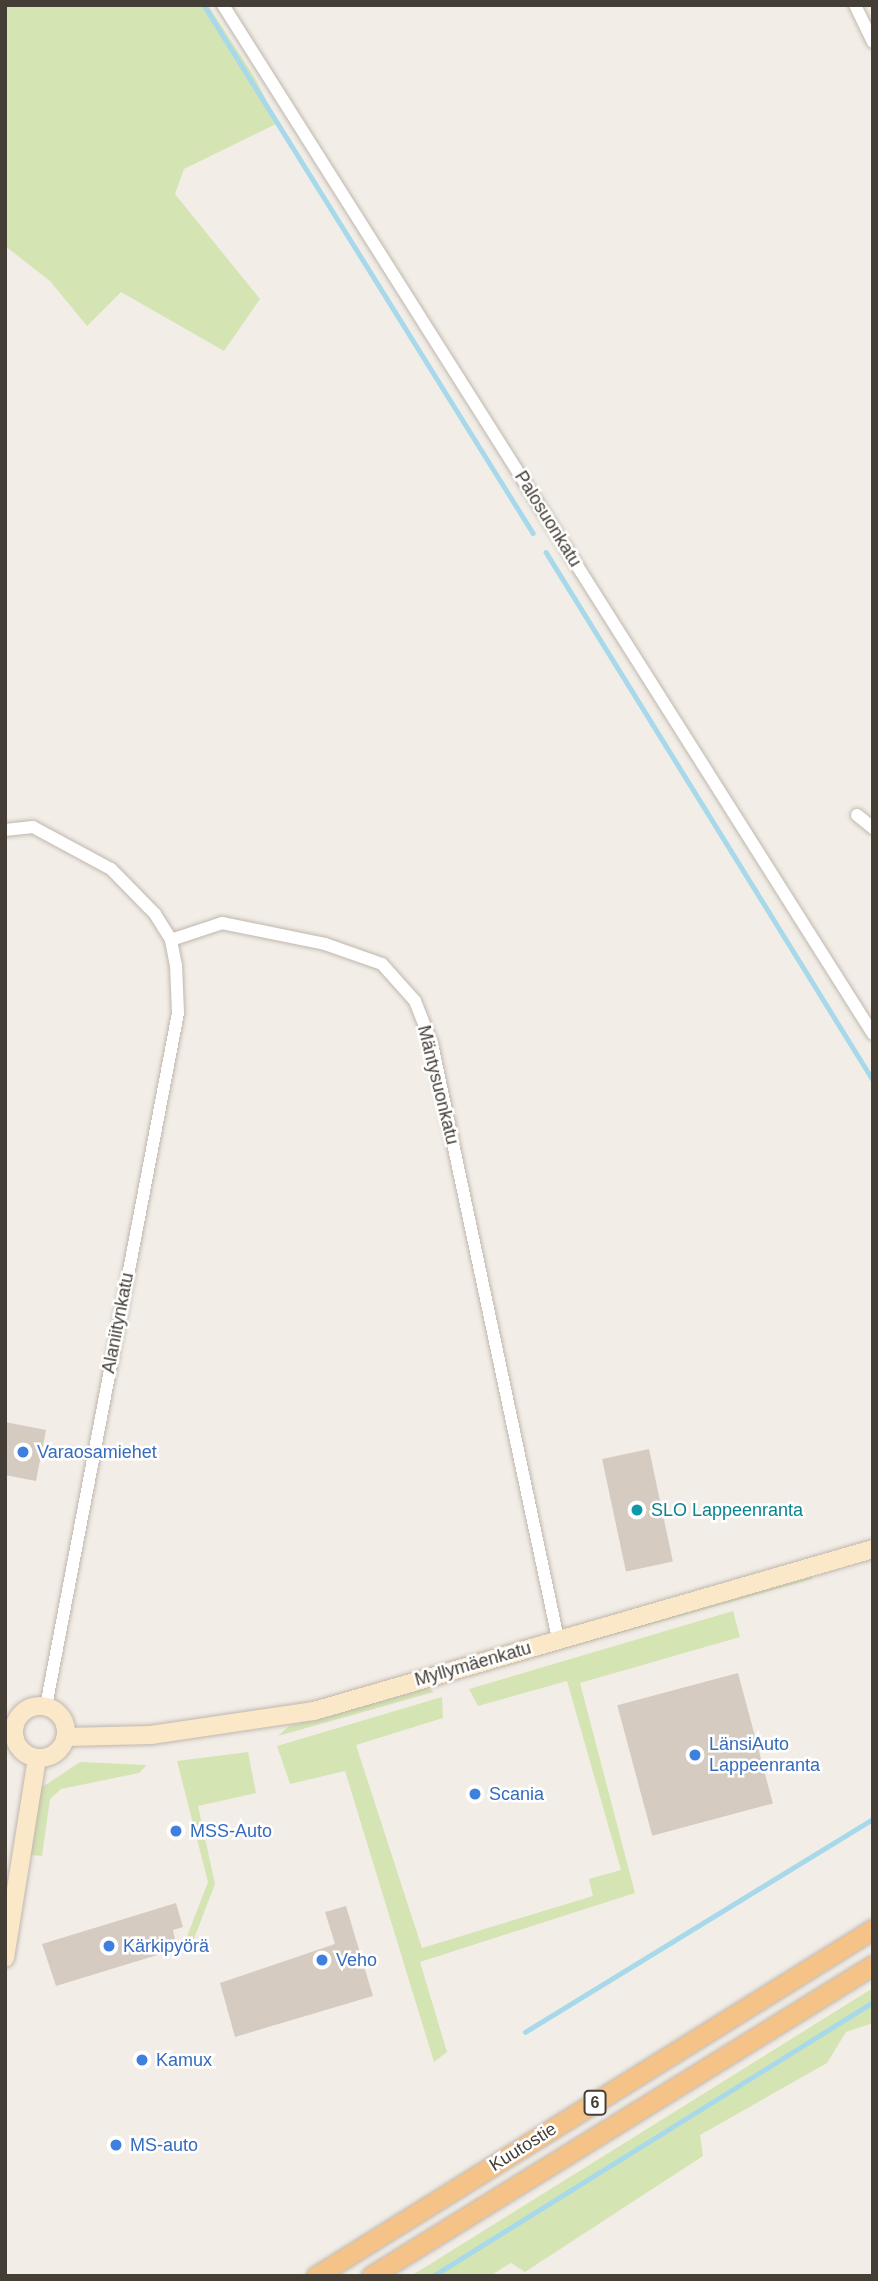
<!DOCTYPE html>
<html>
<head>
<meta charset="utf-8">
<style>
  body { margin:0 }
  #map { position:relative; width:878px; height:2281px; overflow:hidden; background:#f2eee7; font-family:Helvetica,sans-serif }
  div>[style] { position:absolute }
  .green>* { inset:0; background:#d5e4b3 }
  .stream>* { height:4.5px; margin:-2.25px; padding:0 2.25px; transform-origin:2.25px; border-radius:2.25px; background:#a8d9eb }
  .building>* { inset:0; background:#d6cbc1; transform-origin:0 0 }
  .roads { filter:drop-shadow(0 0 2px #c0b7ae) drop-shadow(0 0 2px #c0b7ae) }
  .minor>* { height:12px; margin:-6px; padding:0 6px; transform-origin:6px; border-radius:6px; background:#fff }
  .secondary>* { height:18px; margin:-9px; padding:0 9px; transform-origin:9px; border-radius:9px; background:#fbe8c9 }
  .secondary>.ring { margin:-9px; padding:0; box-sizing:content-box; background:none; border:18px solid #fbe8c9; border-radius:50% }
  .trunk>* { height:19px; margin:-9.5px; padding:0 9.5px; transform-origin:9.5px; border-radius:9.5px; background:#f5c387 }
  .dots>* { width:19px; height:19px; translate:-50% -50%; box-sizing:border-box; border:4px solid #fff; border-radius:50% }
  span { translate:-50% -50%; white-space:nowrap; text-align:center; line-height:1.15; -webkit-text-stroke:5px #fff; paint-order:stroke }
  .shield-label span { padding:2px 5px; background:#fff; border:2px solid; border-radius:5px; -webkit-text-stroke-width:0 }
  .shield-label { font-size:16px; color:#453e37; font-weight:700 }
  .street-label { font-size:18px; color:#453e37 }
  .shop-label { font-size:18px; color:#366cbe }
  .left { translate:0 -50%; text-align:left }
  .culture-label { font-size:18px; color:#0d838f }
  .frame { position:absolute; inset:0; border:7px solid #453e37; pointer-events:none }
</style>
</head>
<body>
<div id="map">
  <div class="green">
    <div style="clip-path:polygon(5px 5px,208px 5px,255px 78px,278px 123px,184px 169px,175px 194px,260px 299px,224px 351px,121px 292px,87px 326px,50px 281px,5px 246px)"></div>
    <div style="clip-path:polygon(811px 1573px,812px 1579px,471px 1675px,673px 1614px)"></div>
    <div style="clip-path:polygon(733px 1611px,740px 1637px,580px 1683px,635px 1893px,420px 1962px,447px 2052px,434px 2062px,345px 1771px,290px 1784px,277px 1746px,442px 1697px,443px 1718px,356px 1745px,422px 1948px,593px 1896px,589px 1879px,621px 1870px,567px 1681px,478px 1706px,469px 1689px)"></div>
    <div style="clip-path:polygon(428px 1688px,434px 1692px,278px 1736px,289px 1726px)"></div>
    <div style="clip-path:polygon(248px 1752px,256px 1793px,198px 1806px,215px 1884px,192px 1944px,183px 1947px,208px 1882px,177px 1761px)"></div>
    <div style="clip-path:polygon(80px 1762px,147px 1765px,139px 1773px,61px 1789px,50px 1799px,42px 1856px,31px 1855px,41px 1788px)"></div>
    <div style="clip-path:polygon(873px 1988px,873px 2023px,846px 2032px,827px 2063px,700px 2135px,703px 2156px,525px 2272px,511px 2263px,490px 2276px,411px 2276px)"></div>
  </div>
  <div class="stream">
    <div style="left:204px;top:5px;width:622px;rotate:58.07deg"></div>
    <div style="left:546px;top:552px;width:621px;rotate:58.23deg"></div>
    <div style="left:525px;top:2032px;width:408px;rotate:-31.5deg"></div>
    <div style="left:433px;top:2276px;width:518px;rotate:-31.91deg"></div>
  </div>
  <div class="building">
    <div style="clip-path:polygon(5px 1422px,46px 1430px,36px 1481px,5px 1475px)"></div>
    <div style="left:649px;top:1449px;width:115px;height:48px;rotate:78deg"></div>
    <div style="left:738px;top:1673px;width:135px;height:125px;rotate:75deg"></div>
    <div style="clip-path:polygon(176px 1903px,183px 1927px,173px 1930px,177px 1949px,56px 1986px,42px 1944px)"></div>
    <div style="clip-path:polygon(346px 1906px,373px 1996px,235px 2037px,220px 1983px,335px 1944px,325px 1912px)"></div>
  </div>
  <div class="roads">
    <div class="minor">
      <div style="left:223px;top:5px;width:1217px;rotate:57.72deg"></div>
      <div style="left:855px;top:5px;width:41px;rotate:64.1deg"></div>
      <div style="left:857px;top:815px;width:21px;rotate:39deg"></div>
      <div style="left:5px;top:830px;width:28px;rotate:-6deg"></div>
      <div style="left:33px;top:827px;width:89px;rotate:28.3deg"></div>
      <div style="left:111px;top:869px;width:63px;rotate:45.6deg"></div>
      <div style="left:155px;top:914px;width:31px;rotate:58deg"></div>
      <div style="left:171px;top:940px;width:25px;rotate:79deg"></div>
      <div style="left:176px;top:965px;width:48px;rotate:87.6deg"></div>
      <div style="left:178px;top:1013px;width:705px;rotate:100.78deg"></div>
      <div style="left:171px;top:940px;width:54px;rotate:-18.4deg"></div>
      <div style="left:222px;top:923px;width:105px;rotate:11.5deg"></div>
      <div style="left:325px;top:944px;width:60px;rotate:19.3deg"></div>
      <div style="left:382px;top:964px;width:50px;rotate:48.3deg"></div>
      <div style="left:415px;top:1001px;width:46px;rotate:68.4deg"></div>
      <div style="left:432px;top:1044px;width:608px;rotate:78.04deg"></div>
    </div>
    <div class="secondary">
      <div class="ring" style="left:14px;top:1706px;width:34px;height:34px"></div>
      <div style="left:66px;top:1737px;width:85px;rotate:-1.3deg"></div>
      <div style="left:151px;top:1735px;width:165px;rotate:-8.4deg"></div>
      <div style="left:314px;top:1711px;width:582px;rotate:-16.16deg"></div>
      <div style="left:5px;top:1958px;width:202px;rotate:-80.9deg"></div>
    </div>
    <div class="trunk">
      <div style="left:316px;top:2276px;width:656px;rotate:-31.92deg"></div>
      <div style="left:371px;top:2276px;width:591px;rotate:-31.78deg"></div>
    </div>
  </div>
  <div class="dots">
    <div style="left:23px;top:1452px;background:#3f7fe0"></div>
    <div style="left:637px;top:1510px;background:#0f9aa8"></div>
    <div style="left:695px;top:1755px;background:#3f7fe0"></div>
    <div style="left:475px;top:1794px;background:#3f7fe0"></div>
    <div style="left:176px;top:1831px;background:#3f7fe0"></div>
    <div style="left:109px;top:1946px;background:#3f7fe0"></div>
    <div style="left:322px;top:1960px;background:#3f7fe0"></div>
    <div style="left:142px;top:2060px;background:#3f7fe0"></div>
    <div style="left:116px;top:2145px;background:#3f7fe0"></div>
  </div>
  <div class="shield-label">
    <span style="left:595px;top:2103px">6</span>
  </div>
  <div class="street-label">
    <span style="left:548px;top:519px;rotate:58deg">Palosuonkatu</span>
    <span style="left:438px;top:1085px;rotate:76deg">Mäntysuonkatu</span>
    <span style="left:118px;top:1323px;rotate:-79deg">Alaniitynkatu</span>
    <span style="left:473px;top:1664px;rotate:-16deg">Myllymäenkatu</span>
    <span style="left:523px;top:2147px;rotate:-32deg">Kuutostie</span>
  </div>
  <div class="shop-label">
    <span class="left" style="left:37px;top:1452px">Varaosamiehet</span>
    <span class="left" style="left:709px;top:1755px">LänsiAuto<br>Lappeenranta</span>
    <span class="left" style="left:489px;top:1794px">Scania</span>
    <span class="left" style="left:190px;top:1831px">MSS-Auto</span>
    <span class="left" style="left:123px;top:1946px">Kärkipyörä</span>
    <span class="left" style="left:336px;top:1960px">Veho</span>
    <span class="left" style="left:156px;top:2060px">Kamux</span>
    <span class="left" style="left:130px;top:2145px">MS-auto</span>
  </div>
  <div class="culture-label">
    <span class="left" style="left:651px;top:1510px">SLO Lappeenranta</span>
  </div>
  <div class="frame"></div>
</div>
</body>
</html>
